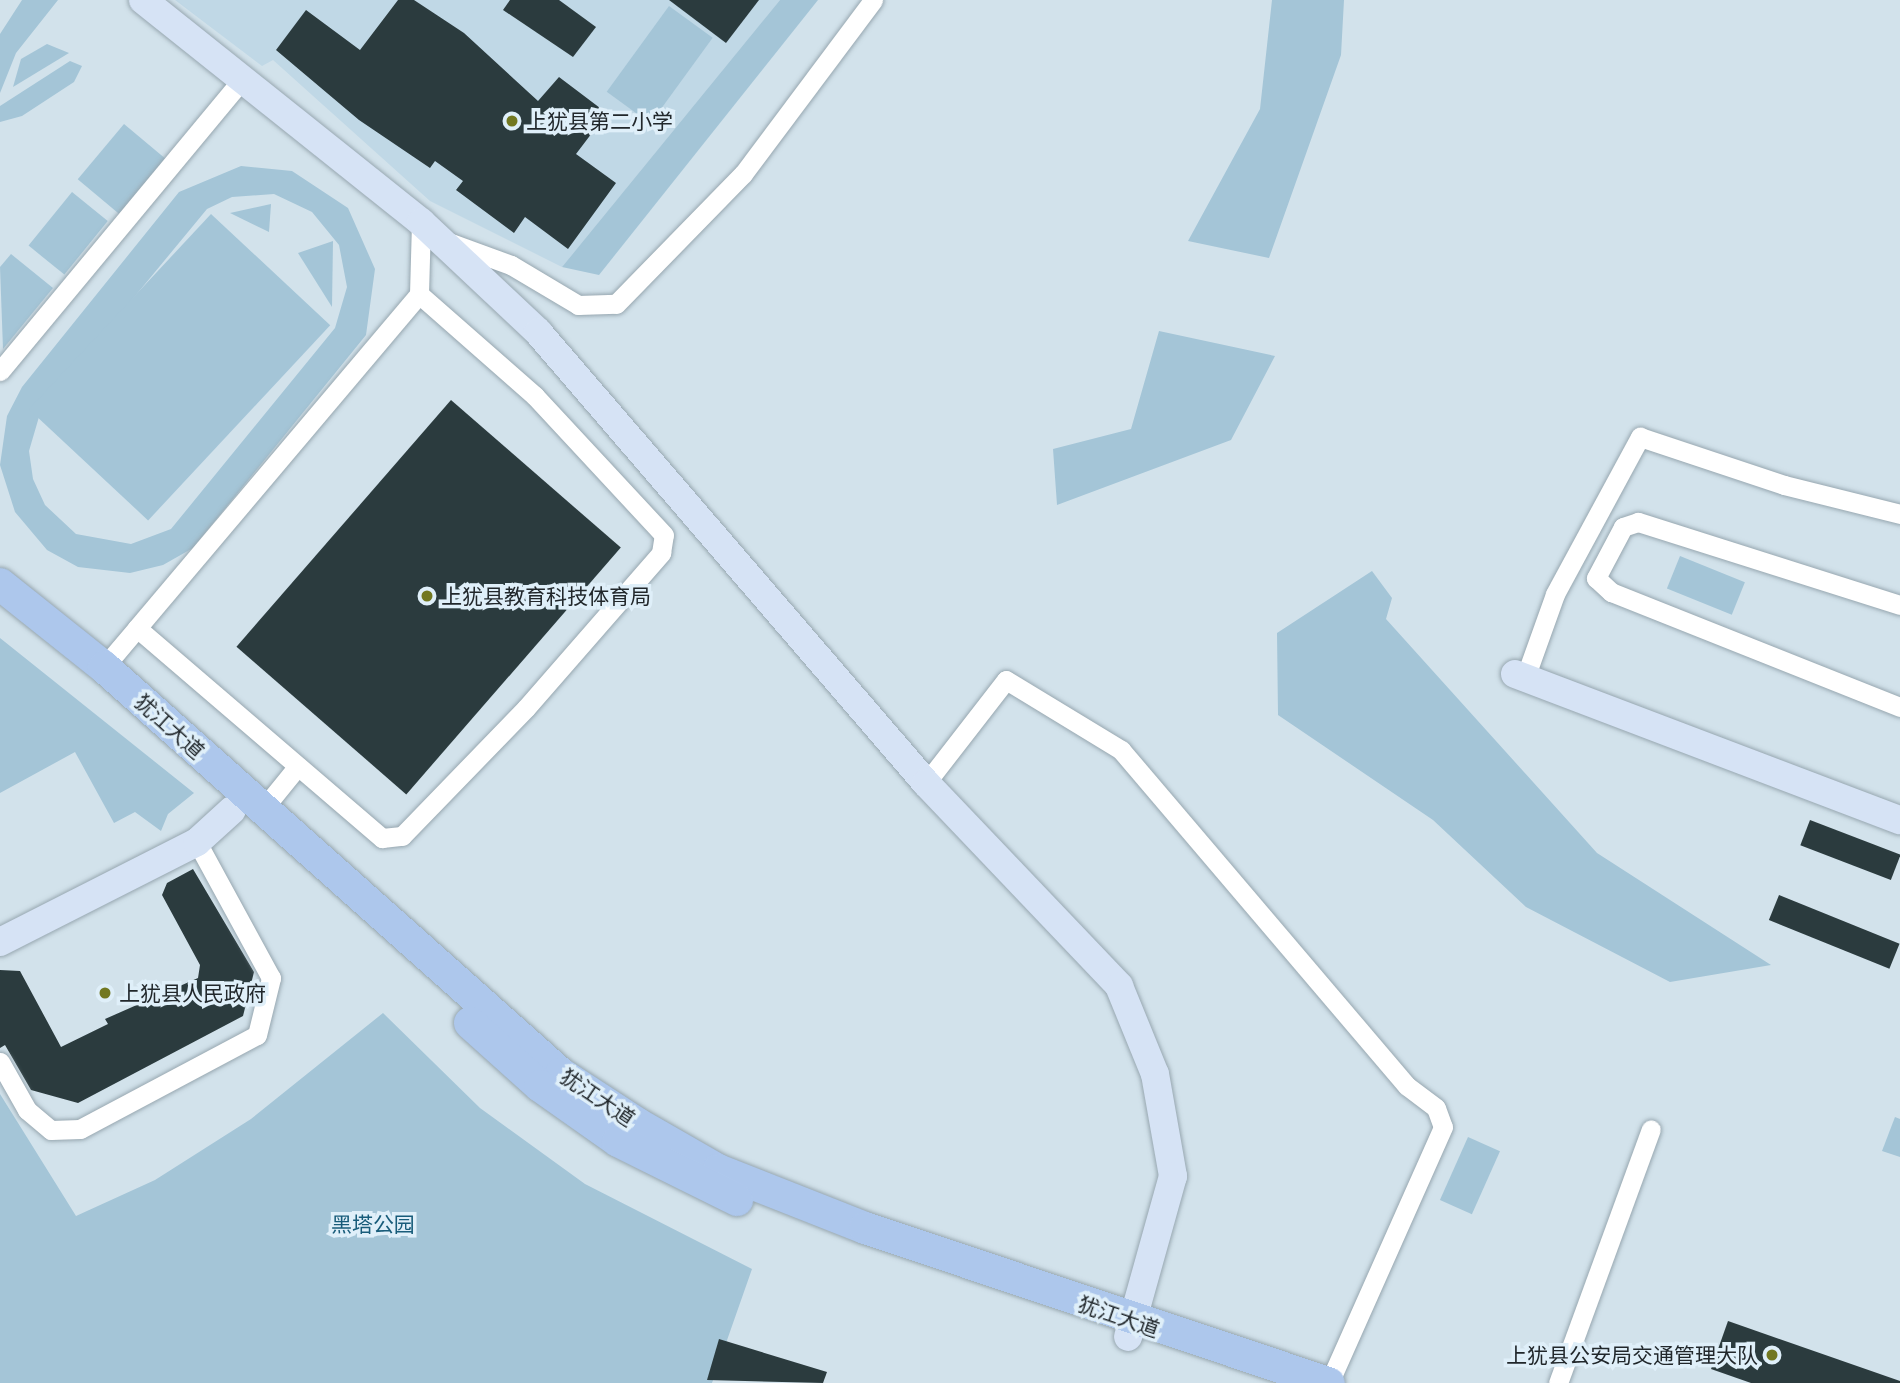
<!DOCTYPE html>
<html>
<head>
<meta charset="utf-8">
<style>
  body { margin:0 }
  #map { position:relative; width:1900px; height:1383px; overflow:hidden; background:#d2e2eb; font-family:"Titillium Web","Noto Sans SC",sans-serif }
  div>[style] { position:absolute }
  .built>* { inset:0; background:#c0d8e6 }
  .green>* { inset:0; background:#a4c5d7; transform-origin:0 0 }
  .building>* { inset:0; background:#2b3b3e; transform-origin:0 0 }
  .roads { filter:drop-shadow(0 0 2px #97a7b0) drop-shadow(0 0 2px #97a7b0) }
  .street>* { height:19px; margin:-9.5px; padding:0 9.5px; transform-origin:9.5px; border-radius:9.5px; background:#fff }
  .secondary>* { height:28px; margin:-14px; padding:0 14px; transform-origin:14px; border-radius:14px; background:#d6e3f5 }
  .primary>* { height:32px; margin:-16px; padding:0 16px; transform-origin:16px; border-radius:16px; background:#adc7ec }
  .dots>* { width:19px; height:19px; translate:-50% -50%; box-sizing:border-box; border:4px solid #dfeff9; border-radius:50% }
  span { translate:-50% -50%; white-space:nowrap; text-align:center; line-height:1.15; -webkit-text-stroke:7px #dfeff9; paint-order:stroke }
  .poi-label { font-size:21px; color:#21272b }
  .left { translate:0 -50%; text-align:left }
  .right { translate:-100% -50%; text-align:right }
  .street-label { font-size:21px; color:#21272b }
  .park-label { font-size:21px; color:#185c7a }
</style>
</head>
<body>
<div id="map">
  <div class="built">
    <div style="clip-path:polygon(175px 0,780px 0,562px 267px,430px 201px,273px 60px,262px 66px)"></div>
  </div>
  <div class="green">
    <div style="clip-path:polygon(22px 0,58px 0,16px 53px,0 93px,0 34px)"></div>
    <div style="clip-path:polygon(780px 0,818px 0,599px 275px,562px 267px)"></div>
    <div style="clip-path:polygon(1272px 0,1344px 0,1341px 55px,1269px 258px,1188px 241px,1260px 109px)"></div>
    <div style="left:669px;top:6px;width:54px;height:106px;rotate:36deg"></div>
    <div style="clip-path:polygon(47px 44px,69px 53px,13px 87px,21px 59px)"></div>
    <div style="clip-path:polygon(70px 61px,82px 66px,74px 82px,22px 116px,0 122px,0 106px)"></div>
    <div style="left:124px;top:124px;width:55px;height:72px;rotate:40deg"></div>
    <div style="clip-path:polygon(evenodd,241px 166px,292px 171px,348px 208px,375px 269px,366px 335px,193px 548px,163px 565px,130px 573px,78px 567px,47px 550px,15px 512px,0 465px,7px 416px,22px 387px,179px 192px,241px 166px,274px 194px,312px 212px,339px 245px,347px 287px,335px 328px,171px 529px,131px 544px,76px 534px,45px 505px,33px 479px,29px 451px,41px 410px,207px 209px,232px 197px,274px 194px)"></div>
    <div style="left:72px;top:192px;width:46px;height:69px;rotate:39deg"></div>
    <div style="clip-path:polygon(271px 204px,269px 232px,230px 213px)"></div>
    <div style="left:211px;top:214px;width:163px;height:267px;rotate:43deg"></div>
    <div style="clip-path:polygon(333px 241px,332px 307px,298px 253px)"></div>
    <div style="clip-path:polygon(11px 254px,53px 288px,3px 349px,0 267px)"></div>
    <div style="clip-path:polygon(1159px 331px,1275px 356px,1231px 440px,1057px 505px,1053px 449px,1131px 429px)"></div>
    <div style="left:1680px;top:556px;width:70px;height:35px;rotate:22deg"></div>
    <div style="clip-path:polygon(1372px 571px,1392px 598px,1386px 619px,1597px 853px,1771px 965px,1670px 982px,1526px 907px,1433px 820px,1278px 715px,1277px 633px)"></div>
    <div style="clip-path:polygon(0 638px,194px 793px,168px 814px,161px 831px,135px 812px,114px 823px,75px 752px,0 793px)"></div>
    <div style="clip-path:polygon(383px 1013px,480px 1108px,585px 1184px,752px 1269px,712px 1383px,0 1383px,0 1094px,76px 1216px,155px 1180px,251px 1119px)"></div>
    <div style="clip-path:polygon(1895px 1117px,1900px 1119px,1900px 1157px,1882px 1151px)"></div>
    <div style="left:1468px;top:1137px;width:35px;height:69px;rotate:24deg"></div>
  </div>
  <div class="building">
    <div style="clip-path:polygon(398px 0,414px 0,464px 33px,538px 101px,559px 77px,600px 108px,587px 123px,595px 129px,576px 154px,616px 183px,568px 249px,525px 217px,514px 233px,456px 190px,463px 181px,435px 161px,430px 168px,359px 120px,276px 50px,306px 10px,360px 50px)"></div>
    <div style="clip-path:polygon(510px 0,559px 0,596px 27px,573px 57px,503px 10px)"></div>
    <div style="clip-path:polygon(669px 0,759px 0,726px 43px)"></div>
    <div style="left:451px;top:400px;width:225px;height:327px;rotate:41deg"></div>
    <div style="left:1810px;top:820px;width:97px;height:27px;rotate:21deg"></div>
    <div style="clip-path:polygon(193px 869px,254px 972px,243px 1016px,78px 1103px,31px 1090px,5px 1045px,0 1048px,0 970px,20px 971px,61px 1047px,108px 1024px,105px 1019px,198px 978px,200px 965px,162px 895px,167px 883px)"></div>
    <div style="left:1779px;top:895px;width:130px;height:27px;rotate:22deg"></div>
    <div style="clip-path:polygon(1728px 1321px,1900px 1381px,1900px 1383px,1751px 1383px,1711px 1369px)"></div>
    <div style="clip-path:polygon(719px 1339px,827px 1372px,823px 1383px,707px 1380px)"></div>
  </div>
  <div class="roads">
    <div class="street">
      <div style="left:448px;top:242px;width:67px;rotate:20.1deg"></div>
      <div style="left:511px;top:265px;width:78px;rotate:30.8deg"></div>
      <div style="left:578px;top:305px;width:38px;rotate:-2deg"></div>
      <div style="left:616px;top:304px;width:182px;rotate:-45.7deg"></div>
      <div style="left:743px;top:174px;width:217px;rotate:-53.2deg"></div>
      <div style="left:0;top:371px;width:379px;rotate:-50.3deg"></div>
      <div style="left:1900px;top:605px;width:275px;rotate:-162.4deg"></div>
      <div style="left:1638px;top:522px;width:16px;rotate:162deg"></div>
      <div style="left:1623px;top:527px;width:58px;rotate:117.9deg"></div>
      <div style="left:1596px;top:578px;width:21px;rotate:43deg"></div>
      <div style="left:1611px;top:592px;width:311px;rotate:21.7deg"></div>
      <div style="left:137px;top:628px;width:437px;rotate:-49.8deg"></div>
      <div style="left:104px;top:667px;width:51px;rotate:-49.8deg"></div>
      <div style="left:137px;top:628px;width:323px;rotate:40.6deg"></div>
      <div style="left:382px;top:838px;width:20px;rotate:-6deg"></div>
      <div style="left:402px;top:836px;width:178px;rotate:-45.9deg"></div>
      <div style="left:526px;top:708px;width:206px;rotate:-48.9deg"></div>
      <div style="left:661px;top:553px;width:18px;rotate:-81deg"></div>
      <div style="left:664px;top:535px;width:190px;rotate:-132.9deg"></div>
      <div style="left:535px;top:396px;width:154px;rotate:-138.7deg"></div>
      <div style="left:419px;top:294px;width:72px;rotate:-88.4deg"></div>
      <div style="left:1525px;top:678px;width:89px;rotate:-70.3deg"></div>
      <div style="left:1555px;top:594px;width:179px;rotate:-61.6deg"></div>
      <div style="left:1640px;top:437px;width:152px;rotate:18.4deg"></div>
      <div style="left:1784px;top:485px;width:120px;rotate:14deg"></div>
      <div style="left:926px;top:783px;width:130px;rotate:-52.2deg"></div>
      <div style="left:1006px;top:680px;width:135px;rotate:31.3deg"></div>
      <div style="left:1121px;top:750px;width:441px;rotate:49.6deg"></div>
      <div style="left:1407px;top:1086px;width:36px;rotate:37deg"></div>
      <div style="left:1436px;top:1108px;width:20px;rotate:70deg"></div>
      <div style="left:1443px;top:1127px;width:280px;rotate:114deg"></div>
      <div style="left:263px;top:809px;width:55px;rotate:-50.9deg"></div>
      <div style="left:0;top:1062px;width:55px;rotate:60.6deg"></div>
      <div style="left:27px;top:1110px;width:31px;rotate:40deg"></div>
      <div style="left:51px;top:1130px;width:29px;rotate:-2deg"></div>
      <div style="left:80px;top:1129px;width:200px;rotate:-28deg"></div>
      <div style="left:257px;top:1035px;width:59px;rotate:-76.2deg"></div>
      <div style="left:271px;top:978px;width:155px;rotate:-118.6deg"></div>
      <div style="left:1558px;top:1383px;width:270px;rotate:-69.9deg"></div>
    </div>
    <div class="secondary">
      <div style="left:143px;top:0;width:356px;rotate:38.6deg"></div>
      <div style="left:421px;top:222px;width:161px;rotate:43.2deg"></div>
      <div style="left:538px;top:332px;width:595px;rotate:49.29deg"></div>
      <div style="left:926px;top:783px;width:280px;rotate:46.4deg"></div>
      <div style="left:1119px;top:986px;width:95px;rotate:67.8deg"></div>
      <div style="left:1155px;top:1074px;width:104px;rotate:80deg"></div>
      <div style="left:1173px;top:1176px;width:167px;rotate:105.6deg"></div>
      <div style="left:1515px;top:674px;width:412px;rotate:20.8deg"></div>
      <div style="left:0;top:942px;width:221px;rotate:-26.9deg"></div>
      <div style="left:197px;top:842px;width:47px;rotate:-42.4deg"></div>
    </div>
    <div class="primary">
      <div style="left:0;top:584px;width:133px;rotate:38.6deg"></div>
      <div style="left:104px;top:667px;width:612px;rotate:41.69deg"></div>
      <div style="left:561px;top:1074px;width:92px;rotate:33deg"></div>
      <div style="left:638px;top:1124px;width:92px;rotate:29.9deg"></div>
      <div style="left:718px;top:1170px;width:158px;rotate:21.5deg"></div>
      <div style="left:865px;top:1228px;width:489px;rotate:18.5deg"></div>
      <div style="left:470px;top:1023px;width:94px;rotate:42deg"></div>
      <div style="left:540px;top:1086px;width:95px;rotate:35.2deg"></div>
      <div style="left:618px;top:1141px;width:133px;rotate:26.4deg"></div>
    </div>
  </div>
  <div class="dots">
    <div style="left:512px;top:121px;background:#727821"></div>
    <div style="left:427px;top:596px;background:#727821"></div>
    <div style="left:105px;top:993px;background:#727821"></div>
    <div style="left:1772px;top:1355px;background:#727821"></div>
  </div>
  <div class="poi-label">
    <span class="left" style="left:526px;top:121px">上犹县第二小学</span>
    <span class="left" style="left:441px;top:596px">上犹县教育科技体育局</span>
    <span class="left" style="left:119px;top:993px">上犹县人民政府</span>
    <span class="right" style="left:1758px;top:1355px">上犹县公安局交通管理大队</span>
  </div>
  <div class="street-label">
    <span style="left:170px;top:726px;rotate:42deg">犹江大道</span>
    <span style="left:598px;top:1097px;rotate:34deg">犹江大道</span>
    <span style="left:1119px;top:1316px;rotate:19deg">犹江大道</span>
  </div>
  <div class="park-label">
    <span style="left:373px;top:1224px">黑塔公园</span>
  </div>
</div>
</body>
</html>
